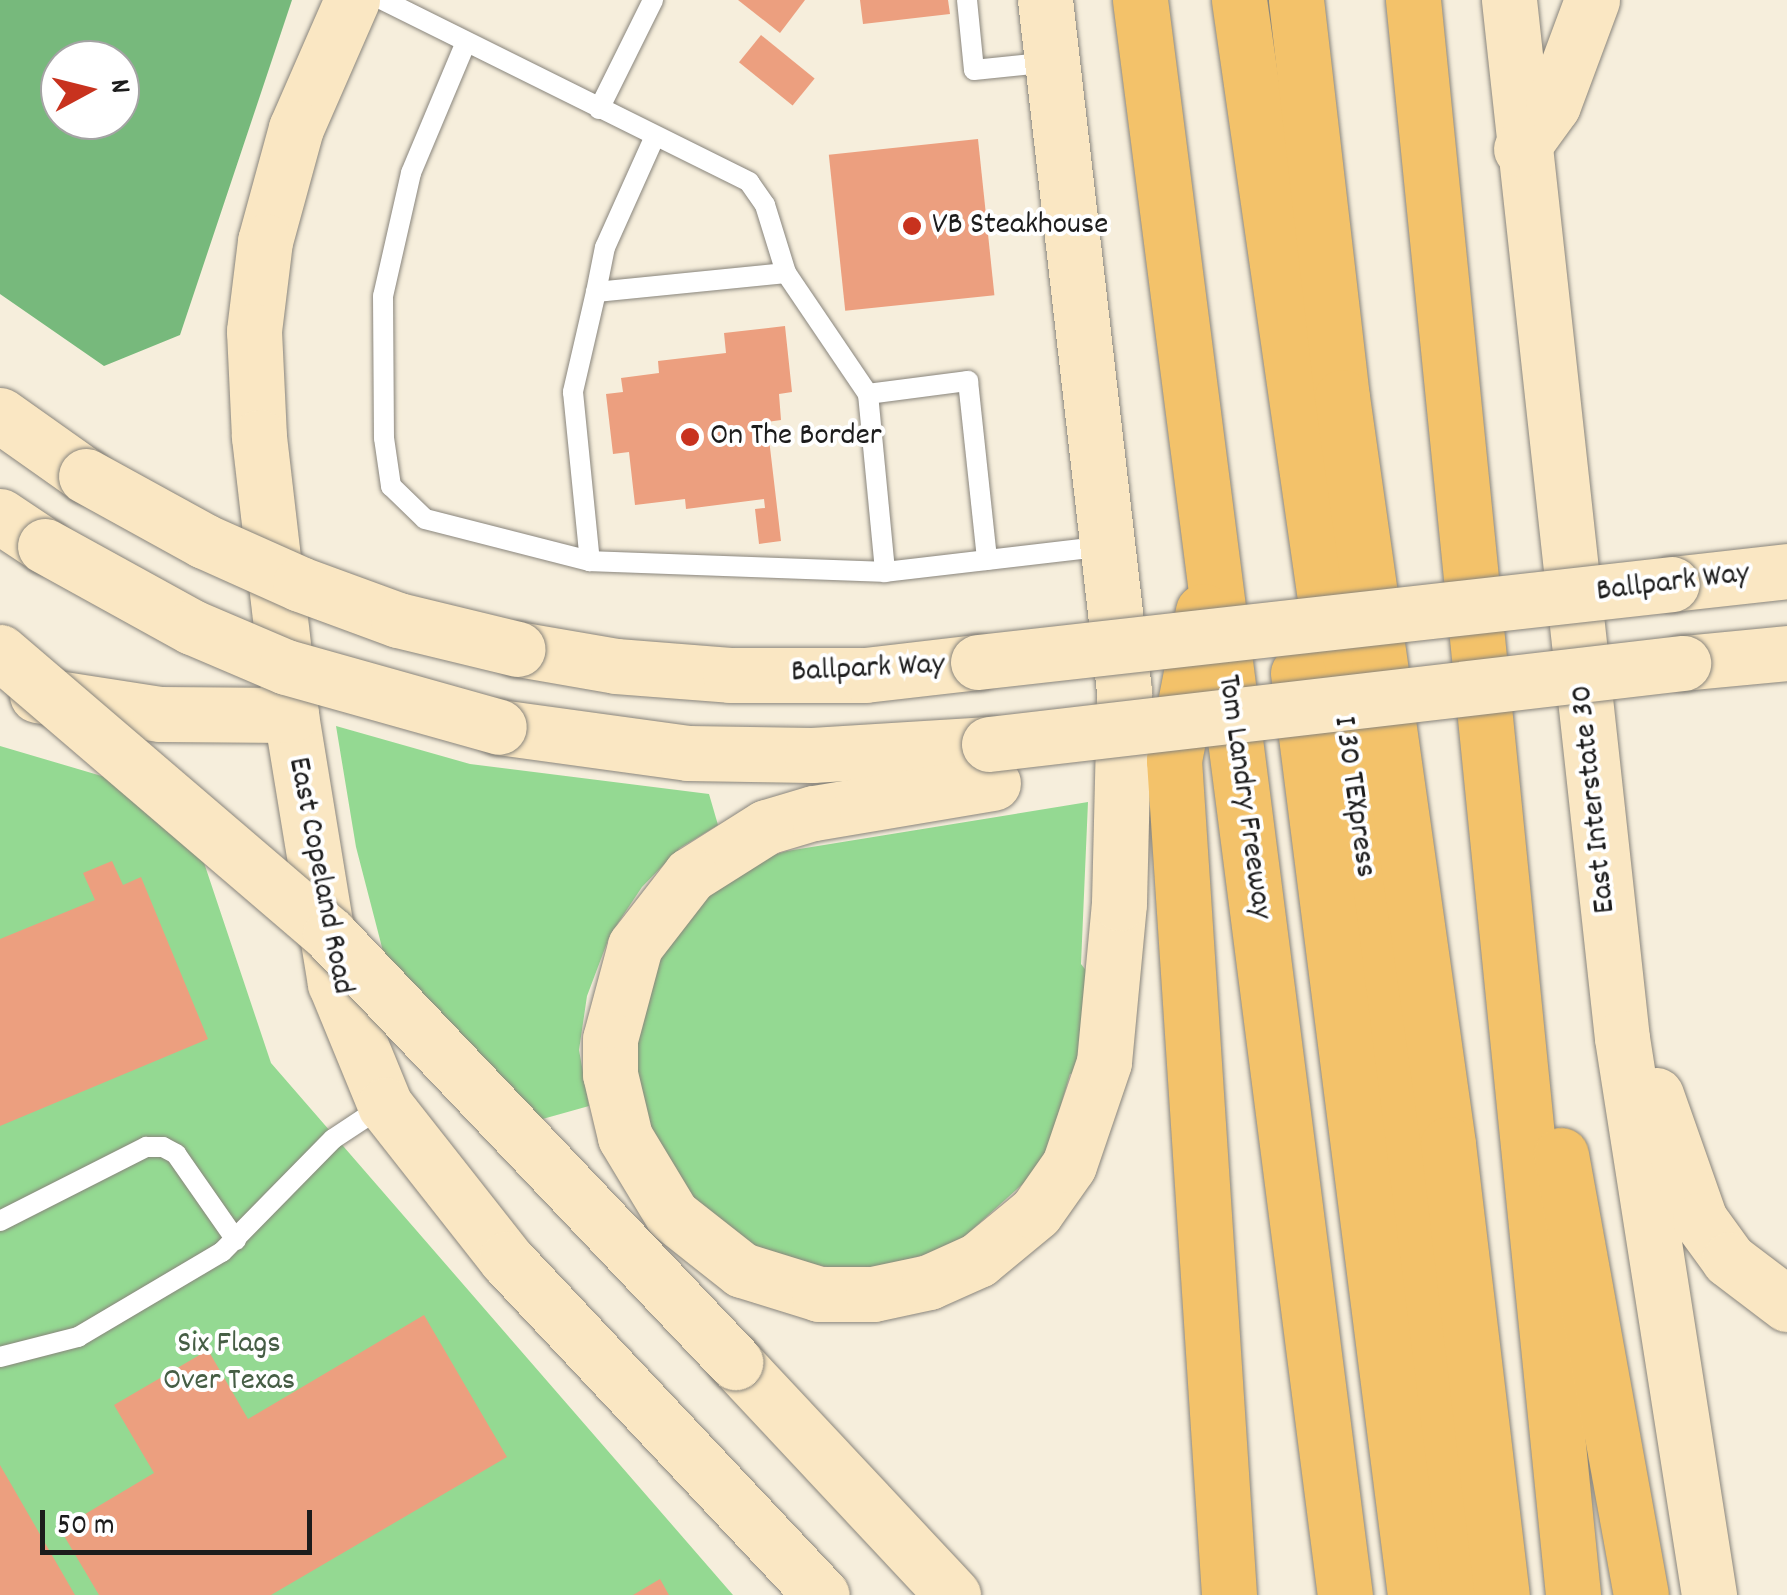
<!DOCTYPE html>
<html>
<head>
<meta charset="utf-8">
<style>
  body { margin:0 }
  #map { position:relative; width:1787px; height:1595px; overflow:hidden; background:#f6eedc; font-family:Dekko,sans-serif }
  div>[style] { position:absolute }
  .green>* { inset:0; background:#94d992 }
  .forest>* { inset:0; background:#77b97c }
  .building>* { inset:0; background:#ec9f7f; transform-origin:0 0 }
  .roads { filter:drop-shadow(0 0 2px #89857c) drop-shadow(0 0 2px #89857c) }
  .lane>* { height:20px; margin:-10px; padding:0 10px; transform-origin:10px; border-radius:10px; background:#fff }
  .secondary>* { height:55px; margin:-27.5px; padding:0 27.5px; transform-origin:27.5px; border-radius:27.5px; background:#fae7c3 }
  .highway>* { height:55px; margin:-27.5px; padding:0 27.5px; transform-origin:27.5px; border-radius:27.5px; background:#f3c26a }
  .bridges { filter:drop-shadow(0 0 2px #89857c) drop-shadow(0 0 2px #89857c) }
  .secondary-bridge>* { height:55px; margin:-27.5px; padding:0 27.5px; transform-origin:27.5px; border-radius:27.5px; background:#fae7c3 }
  .dots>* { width:28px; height:28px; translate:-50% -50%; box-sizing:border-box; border:5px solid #fff; border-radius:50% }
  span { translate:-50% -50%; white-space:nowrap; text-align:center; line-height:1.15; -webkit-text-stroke:8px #fff; paint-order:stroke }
  .poi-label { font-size:32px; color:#1c1c1c }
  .left { translate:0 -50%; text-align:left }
  .street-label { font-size:32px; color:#1c1c1c }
  .park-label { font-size:32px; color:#465e45 }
  .north { position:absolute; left:40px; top:40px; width:100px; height:100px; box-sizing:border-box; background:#fff; border:2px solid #a4a4a4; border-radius:50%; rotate:83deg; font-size:28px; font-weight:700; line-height:40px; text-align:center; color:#1c1c1c }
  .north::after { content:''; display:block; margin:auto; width:35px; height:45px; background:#c8321e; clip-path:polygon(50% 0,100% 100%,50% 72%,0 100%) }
  .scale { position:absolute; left:40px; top:1510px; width:272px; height:45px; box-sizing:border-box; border:5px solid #1c1c1c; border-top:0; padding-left:12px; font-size:30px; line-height:35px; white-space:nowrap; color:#1c1c1c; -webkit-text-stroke:8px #fff; paint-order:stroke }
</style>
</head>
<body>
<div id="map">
  <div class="green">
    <div style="clip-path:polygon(336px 726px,470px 764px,709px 794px,718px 825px,680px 848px,642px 887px,610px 935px,587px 996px,579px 1050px,589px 1106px,539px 1120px,385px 959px,356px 847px)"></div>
    <div style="clip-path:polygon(0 746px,183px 800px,271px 1063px,733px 1595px,0 1595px)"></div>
    <div style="clip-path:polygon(1088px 802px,1081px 964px,1088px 973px,1080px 1072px,1070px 1074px,1049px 1146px,1027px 1180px,954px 1246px,862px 1273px,776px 1258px,707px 1217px,654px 1148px,634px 1059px,653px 965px,715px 885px,752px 861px,787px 851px)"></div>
  </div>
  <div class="forest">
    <div style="clip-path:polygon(evenodd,0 0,292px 0,180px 335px,104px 366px,0 294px,0 0,60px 60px,120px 60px,120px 120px,60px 120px,60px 60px)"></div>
  </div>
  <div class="building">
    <div style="clip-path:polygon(738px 0,805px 0,780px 33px)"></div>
    <div style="clip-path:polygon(860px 0,948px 0,950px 14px,863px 24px)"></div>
    <div style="left:761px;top:35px;width:69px;height:35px;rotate:39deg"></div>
    <div style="left:978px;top:139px;width:157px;height:150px;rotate:84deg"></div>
    <div style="clip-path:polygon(785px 326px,792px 392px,779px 394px,781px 420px,767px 422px,781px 541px,759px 544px,755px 509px,765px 508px,764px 499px,686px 509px,685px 499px,635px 505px,629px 452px,613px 454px,606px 394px,623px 392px,621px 378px,659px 373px,658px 361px,726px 353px,724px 333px)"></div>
    <div style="clip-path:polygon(112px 861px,123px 885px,141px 877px,208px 1039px,0 1126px,0 939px,95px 900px,83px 873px)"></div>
    <div style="clip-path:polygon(424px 1315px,507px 1457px,271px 1595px,99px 1595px,60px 1529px,154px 1473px,114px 1405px,208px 1350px,248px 1419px)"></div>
    <div style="clip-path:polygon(0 1465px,75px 1595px,0 1595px)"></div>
    <div style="clip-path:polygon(660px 1579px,669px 1595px,633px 1595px)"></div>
  </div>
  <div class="roads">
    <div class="lane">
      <div style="left:383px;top:0;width:409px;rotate:26.4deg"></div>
      <div style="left:749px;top:182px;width:28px;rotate:55deg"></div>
      <div style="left:765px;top:205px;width:71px;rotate:72.8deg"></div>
      <div style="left:786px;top:273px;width:146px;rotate:55.9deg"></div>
      <div style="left:868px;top:394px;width:179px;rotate:84.5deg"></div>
      <div style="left:885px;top:572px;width:224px;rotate:-6.7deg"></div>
      <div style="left:967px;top:0;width:70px;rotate:84.3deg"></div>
      <div style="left:974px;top:70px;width:78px;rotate:-5.9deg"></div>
      <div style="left:466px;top:42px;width:142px;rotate:112.8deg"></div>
      <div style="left:411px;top:173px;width:126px;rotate:102.8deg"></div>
      <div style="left:383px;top:296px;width:142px;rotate:89.6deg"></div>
      <div style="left:384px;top:438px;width:49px;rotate:81.7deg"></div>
      <div style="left:391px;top:486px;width:47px;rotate:44.1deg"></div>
      <div style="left:425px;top:519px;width:170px;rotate:14.3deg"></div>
      <div style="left:599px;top:109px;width:122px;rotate:-63.6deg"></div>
      <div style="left:655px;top:136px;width:122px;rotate:114.2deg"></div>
      <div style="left:605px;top:247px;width:46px;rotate:101.3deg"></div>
      <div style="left:596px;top:292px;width:191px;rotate:-5.7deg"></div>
      <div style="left:596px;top:292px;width:103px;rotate:103deg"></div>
      <div style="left:573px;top:392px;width:170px;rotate:84.3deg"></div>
      <div style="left:590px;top:561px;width:295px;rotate:2.1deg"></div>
      <div style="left:868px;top:394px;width:101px;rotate:-7.4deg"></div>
      <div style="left:968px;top:381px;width:180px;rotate:83.9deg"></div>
      <div style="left:0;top:1221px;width:164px;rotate:-26.9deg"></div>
      <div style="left:146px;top:1147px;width:17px"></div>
      <div style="left:163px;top:1147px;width:15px;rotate:28deg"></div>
      <div style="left:176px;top:1154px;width:105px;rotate:55.1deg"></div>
      <div style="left:0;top:1357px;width:81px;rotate:-14.4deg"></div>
      <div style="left:78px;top:1337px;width:167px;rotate:-30.6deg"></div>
      <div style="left:222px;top:1252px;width:158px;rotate:-45.5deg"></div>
      <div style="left:333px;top:1139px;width:60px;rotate:-33.4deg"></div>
    </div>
    <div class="secondary">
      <div style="left:352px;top:0;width:140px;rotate:113.6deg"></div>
      <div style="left:296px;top:128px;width:117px;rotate:105.3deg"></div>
      <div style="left:265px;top:241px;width:91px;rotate:97deg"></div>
      <div style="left:254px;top:331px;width:106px;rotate:87.3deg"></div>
      <div style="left:259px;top:437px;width:280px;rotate:83.4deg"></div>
      <div style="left:291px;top:715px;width:272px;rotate:80.7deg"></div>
      <div style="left:335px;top:983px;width:132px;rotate:67.7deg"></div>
      <div style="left:385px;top:1105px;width:196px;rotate:51.8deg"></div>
      <div style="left:506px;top:1259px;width:461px;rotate:46.8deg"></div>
      <div style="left:1509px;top:0;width:1044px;rotate:83.79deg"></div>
      <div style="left:1622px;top:1038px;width:564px;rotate:81.12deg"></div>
      <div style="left:1521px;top:149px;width:54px;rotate:-54deg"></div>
      <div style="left:1553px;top:105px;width:112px;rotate:-69.6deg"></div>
      <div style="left:0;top:415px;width:105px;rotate:35.3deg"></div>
      <div style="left:0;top:516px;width:54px;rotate:33.7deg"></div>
      <div style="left:1672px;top:584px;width:116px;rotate:-6.4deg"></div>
      <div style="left:518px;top:649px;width:99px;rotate:9.8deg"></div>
      <div style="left:616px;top:666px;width:114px;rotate:4.5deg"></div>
      <div style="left:730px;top:675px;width:135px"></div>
      <div style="left:865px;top:675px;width:114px;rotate:-6.6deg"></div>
      <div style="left:1683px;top:663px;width:104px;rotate:-5.5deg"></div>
      <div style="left:37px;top:695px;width:124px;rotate:8.8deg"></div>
      <div style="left:160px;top:714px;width:131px;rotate:0.4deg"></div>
      <div style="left:499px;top:727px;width:191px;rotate:7.8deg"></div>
      <div style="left:688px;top:753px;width:124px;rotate:0.9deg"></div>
      <div style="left:812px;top:755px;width:177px;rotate:-3.6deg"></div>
      <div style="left:993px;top:783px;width:182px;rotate:170.5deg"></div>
      <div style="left:813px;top:813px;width:49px;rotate:163.4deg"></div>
      <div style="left:766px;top:827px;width:90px;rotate:147.7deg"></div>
      <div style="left:690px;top:875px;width:90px;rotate:127.8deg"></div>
      <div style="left:635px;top:946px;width:96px;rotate:105deg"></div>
      <div style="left:610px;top:1039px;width:35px;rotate:90deg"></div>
      <div style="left:610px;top:1074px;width:65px;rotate:76.6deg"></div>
      <div style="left:625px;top:1137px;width:91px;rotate:58.9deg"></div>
      <div style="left:672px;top:1215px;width:89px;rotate:38.2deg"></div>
      <div style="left:742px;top:1270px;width:81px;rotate:17.3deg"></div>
      <div style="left:819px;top:1294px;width:54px"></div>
      <div style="left:873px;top:1294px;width:57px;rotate:-12.1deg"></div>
      <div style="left:929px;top:1282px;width:54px;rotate:-24.2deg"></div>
      <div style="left:978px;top:1260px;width:75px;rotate:-39.6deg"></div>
      <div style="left:1036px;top:1212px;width:57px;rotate:-54.9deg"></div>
      <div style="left:1069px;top:1165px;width:109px;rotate:-71.2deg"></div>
      <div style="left:1104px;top:1062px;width:160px;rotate:-84.6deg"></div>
      <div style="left:1119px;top:903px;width:212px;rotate:-88.6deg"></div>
      <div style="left:1124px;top:691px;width:696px;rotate:-96.52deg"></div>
      <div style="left:1656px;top:1095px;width:133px;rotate:70.6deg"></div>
      <div style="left:1700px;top:1220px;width:49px;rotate:54.1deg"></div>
      <div style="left:1729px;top:1260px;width:73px;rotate:37.2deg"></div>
      <div style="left:735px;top:1362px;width:319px;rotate:46.9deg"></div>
    </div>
    <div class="highway">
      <div style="left:1140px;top:0;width:1608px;rotate:82.68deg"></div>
      <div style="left:1239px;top:0;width:837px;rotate:81.83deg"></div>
      <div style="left:1358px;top:829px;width:772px;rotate:82.64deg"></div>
      <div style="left:1296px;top:0;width:400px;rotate:83.4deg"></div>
      <div style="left:1342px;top:397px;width:754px;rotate:81.92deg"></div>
      <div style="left:1448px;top:1144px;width:454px;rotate:83.2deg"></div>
      <div style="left:1413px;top:0;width:1603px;rotate:84.27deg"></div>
      <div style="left:1203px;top:611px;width:152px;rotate:101deg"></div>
      <div style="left:1174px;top:760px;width:837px;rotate:86.23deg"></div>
      <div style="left:1298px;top:673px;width:929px;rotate:82.77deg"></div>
      <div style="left:1561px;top:1155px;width:447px;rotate:79.7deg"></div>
    </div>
  </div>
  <div class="bridges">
    <div class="secondary-bridge">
      <div style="left:86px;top:476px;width:135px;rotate:28.8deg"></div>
      <div style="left:204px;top:541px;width:105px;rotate:24.1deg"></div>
      <div style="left:300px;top:584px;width:104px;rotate:20.2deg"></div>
      <div style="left:398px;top:620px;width:123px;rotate:13.6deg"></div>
      <div style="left:45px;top:546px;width:168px;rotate:28.9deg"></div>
      <div style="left:192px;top:627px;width:102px;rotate:23.1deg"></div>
      <div style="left:286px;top:667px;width:221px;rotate:15.7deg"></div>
      <div style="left:0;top:652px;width:435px;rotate:40.6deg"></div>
      <div style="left:330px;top:935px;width:589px;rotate:46.51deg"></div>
      <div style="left:978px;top:662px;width:698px;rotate:-6.41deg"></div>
      <div style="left:989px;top:744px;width:699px;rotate:-6.66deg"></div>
    </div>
  </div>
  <div class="dots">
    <div style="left:912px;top:226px;background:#c8321e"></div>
    <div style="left:690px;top:437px;background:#c8321e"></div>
  </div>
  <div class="poi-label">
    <span class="left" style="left:932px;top:226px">VB Steakhouse</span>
    <span class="left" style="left:710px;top:437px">On The Border</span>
  </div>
  <div class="street-label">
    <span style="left:1673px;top:584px;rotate:-7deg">Ballpark Way</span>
    <span style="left:868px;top:670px;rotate:-3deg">Ballpark Way</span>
    <span style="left:1243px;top:797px;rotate:82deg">Tom Landry Freeway</span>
    <span style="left:1353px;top:797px;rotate:82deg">I 30 TEXpress</span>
    <span style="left:1595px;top:799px;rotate:-96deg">East Interstate 30</span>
    <span style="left:319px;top:876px;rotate:79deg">East Copeland Road</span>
  </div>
  <div class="park-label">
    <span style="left:229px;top:1364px">Six Flags<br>Over Texas</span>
  </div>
  <div class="north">N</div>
  <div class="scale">50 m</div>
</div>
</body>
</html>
